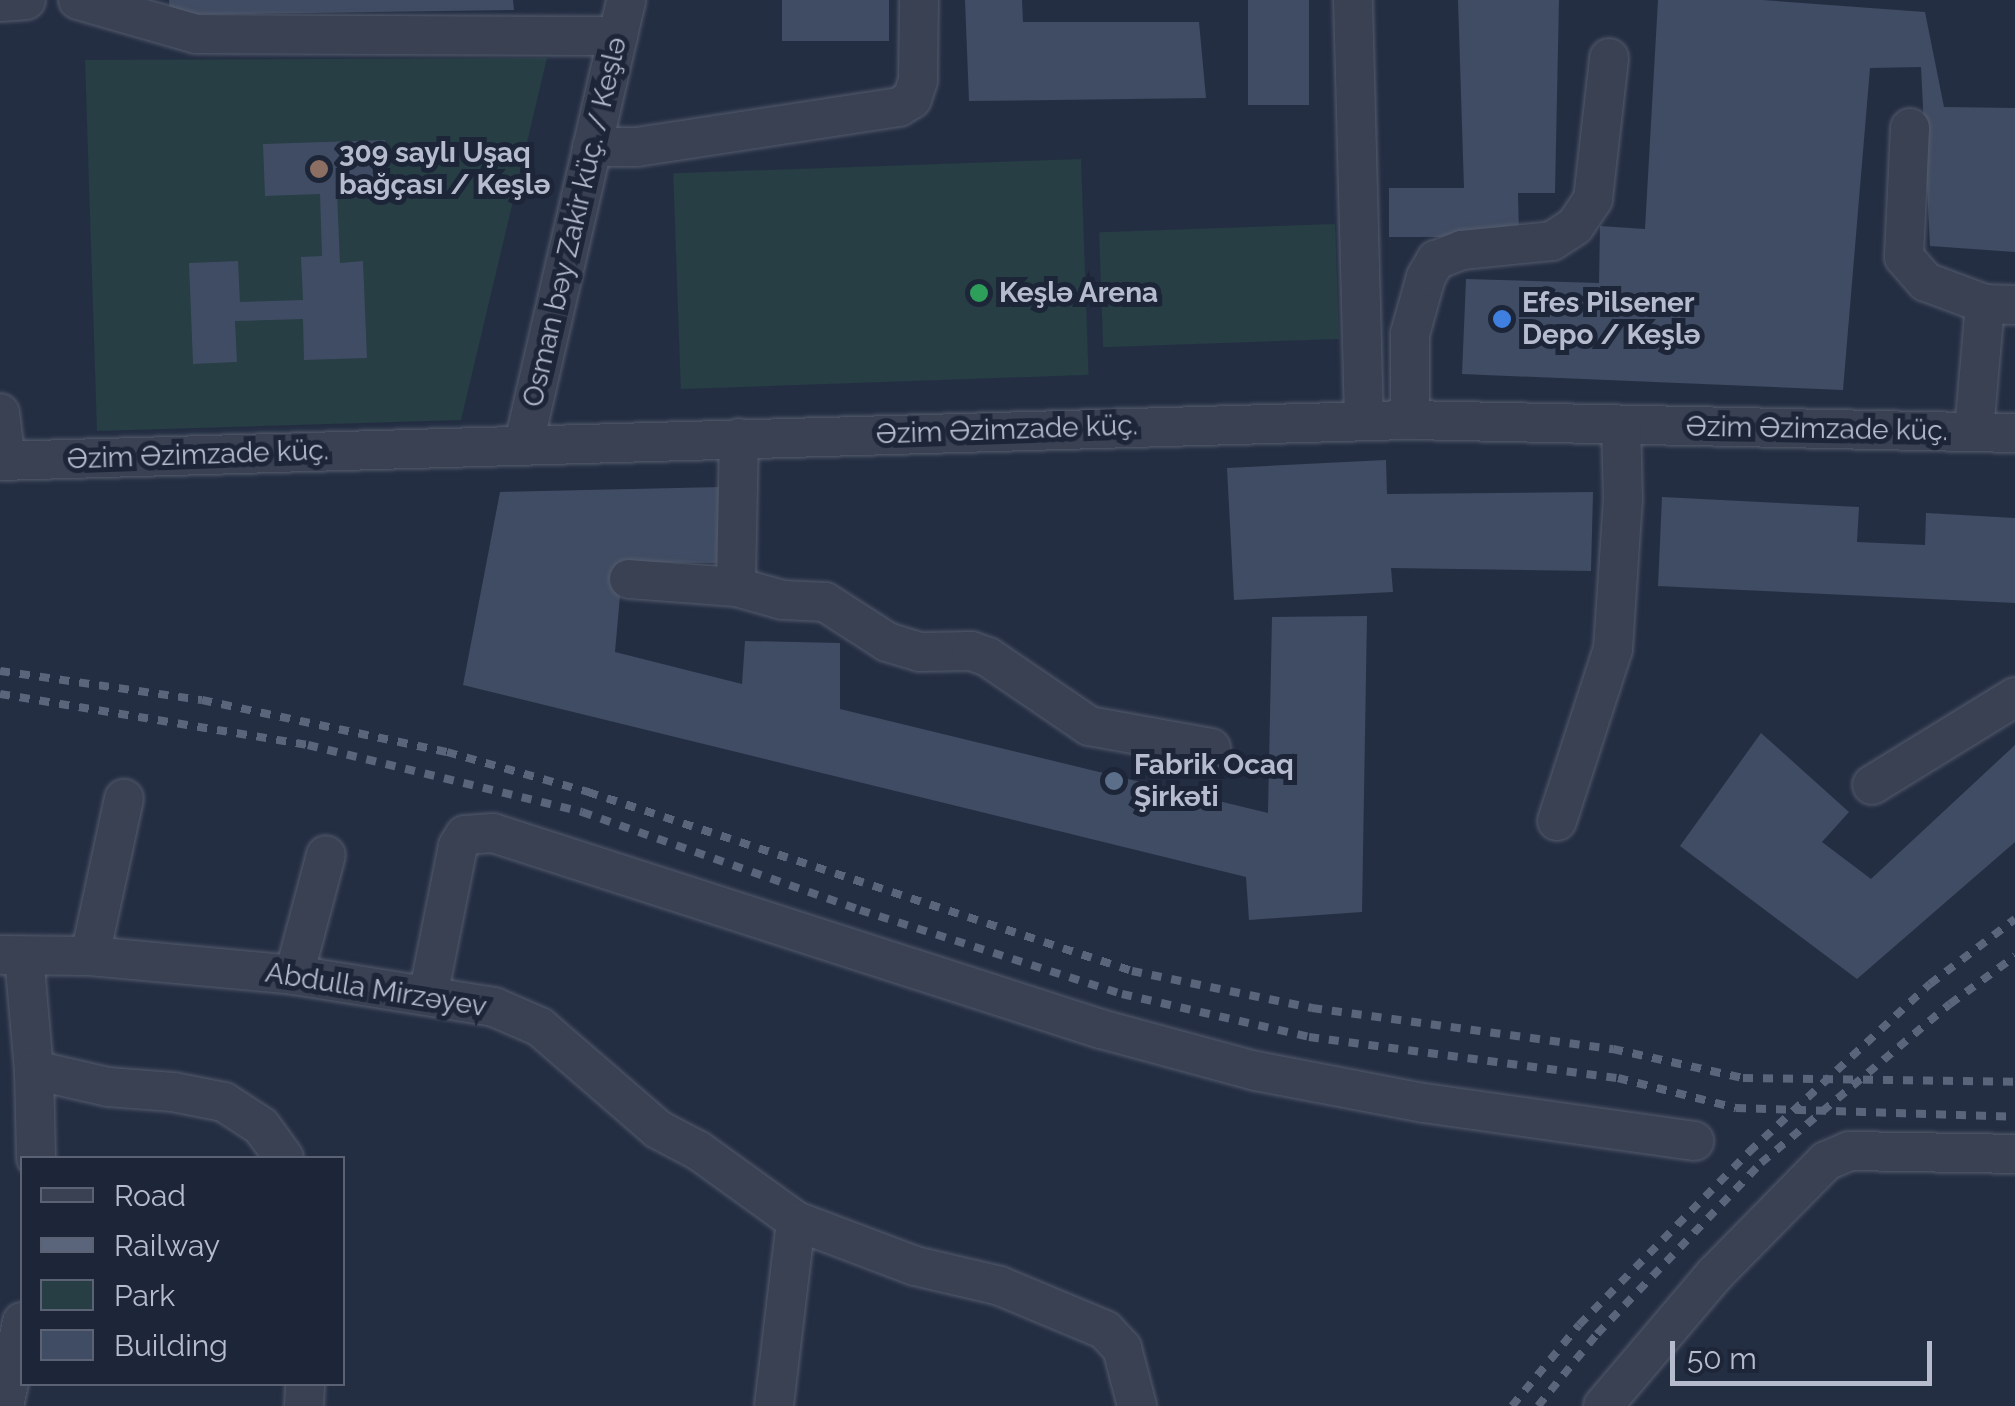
<!DOCTYPE html>
<html>
<head>
<meta charset="utf-8">
<style>
  body { margin:0 }
  #map { position:relative; width:2015px; height:1406px; overflow:hidden; background:#242e43; font-family:Raleway,sans-serif }
  div>[style] { position:absolute }
  .green>* { inset:0; background:#263e44; transform-origin:0 0 }
  .building>* { inset:0; background:#404c63; transform-origin:0 0 }
  .roads { filter:drop-shadow(0 0 2px #545c6d) drop-shadow(0 0 2px #545c6d) }
  .minor>* { height:38px; margin:-19px; padding:0 19px; transform-origin:19px; border-radius:19px; background:#394153 }
  .rail>* { height:8px; margin-top:-4px; transform-origin:0; background:repeating-linear-gradient(90deg,#5a647a 0 10px,transparent 0 20px) }
  .dots>* { width:28px; height:28px; translate:-50% -50%; box-sizing:border-box; border:5px solid #1d2638; border-radius:50% }
  span { translate:-50% -50%; white-space:nowrap; text-align:center; line-height:1.15; -webkit-text-stroke:10px #1d2638; paint-order:stroke }
  .poi-label { font-size:28px; color:#b6bccd; font-weight:700 }
  .left { translate:0 -50%; text-align:left }
  .street-label { font-size:28px; color:#b6bccd }
  .legend { position:absolute; left:20px; top:1156px; width:325px; height:230px; box-sizing:border-box; background:#1d2638; border:2px solid #5a6274; margin:0; padding:12px 18px; list-style:none; font-size:30px; color:#b6bccd }
  .legend li { display:flex; align-items:center; gap:20px; height:50px }
  .legend b { width:50px; border:2px solid #5a6274 }
  .scale { position:absolute; left:1670px; top:1341px; width:262px; height:45px; box-sizing:border-box; border:5px solid #b6bccd; border-top:0; padding-left:12px; font-size:30px; line-height:35px; white-space:nowrap; color:#b6bccd; -webkit-text-stroke:8px #1d2638; paint-order:stroke }
</style>
</head>
<body>
<div id="map">
  <div class="green">
    <div style="clip-path:polygon(547px 58px,461px 420px,97px 431px,85px 60px)"></div>
    <div style="left:1081px;top:159px;width:216px;height:408px;rotate:88deg"></div>
    <div style="left:1335px;top:224px;width:115px;height:236px;rotate:88deg"></div>
  </div>
  <div class="building">
    <div style="clip-path:polygon(169px 0,513px 0,514px 10px,170px 15px)"></div>
    <div style="left:782px;top:0;width:107px;height:41px"></div>
    <div style="clip-path:polygon(965px 0,1022px 0,1023px 22px,1199px 22px,1206px 98px,969px 101px)"></div>
    <div style="left:1248px;top:0;width:61px;height:105px"></div>
    <div style="clip-path:polygon(1458px 0,1559px 0,1555px 193px,1518px 193px,1519px 237px,1389px 237px,1389px 188px,1464px 188px)"></div>
    <div style="clip-path:polygon(1658px 0,1762px 0,1925px 12px,1944px 107px,2015px 108px,2015px 252px,1930px 246px,1921px 67px,1870px 68px,1843px 390px,1462px 374px,1466px 279px,1599px 283px,1600px 226px,1645px 229px)"></div>
    <div style="clip-path:polygon(385px 140px,387px 191px,337px 193px,340px 263px,363px 261px,367px 358px,304px 360px,303px 319px,235px 321px,237px 362px,193px 364px,189px 263px,238px 261px,240px 302px,303px 300px,301px 257px,322px 256px,320px 194px,265px 196px,263px 144px)"></div>
    <div style="clip-path:polygon(1386px 460px,1387px 494px,1593px 492px,1591px 571px,1391px 568px,1393px 592px,1234px 600px,1227px 468px)"></div>
    <div style="clip-path:polygon(721px 487px,720px 563px,623px 562px,615px 652px,742px 684px,745px 641px,840px 643px,840px 709px,1268px 813px,1272px 617px,1367px 616px,1362px 912px,1249px 920px,1246px 877px,463px 685px,500px 492px)"></div>
    <div style="clip-path:polygon(1662px 497px,1859px 507px,1857px 542px,1925px 545px,1926px 513px,2015px 518px,2015px 603px,1658px 586px)"></div>
    <div style="clip-path:polygon(1761px 733px,1849px 812px,1822px 842px,1871px 879px,2015px 745px,2015px 842px,1857px 979px,1680px 846px)"></div>
  </div>
  <div class="roads">
    <div class="minor">
      <div style="left:78px;top:0;width:123px;rotate:16.1deg"></div>
      <div style="left:196px;top:34px;width:422px;rotate:0.3deg"></div>
      <div style="left:1353px;top:0;width:421px;rotate:88.5deg"></div>
      <div style="left:0;top:2px;width:26px;rotate:-4deg"></div>
      <div style="left:1910px;top:128px;width:129px;rotate:92.7deg"></div>
      <div style="left:1904px;top:257px;width:33px;rotate:49deg"></div>
      <div style="left:1926px;top:282px;width:63px;rotate:20.4deg"></div>
      <div style="left:592px;top:147px;width:45px"></div>
      <div style="left:637px;top:147px;width:265px;rotate:-8.7deg"></div>
      <div style="left:899px;top:107px;width:15px;rotate:-32deg"></div>
      <div style="left:912px;top:99px;width:20px;rotate:-72deg"></div>
      <div style="left:918px;top:80px;width:80px;rotate:-89.3deg"></div>
      <div style="left:0;top:413px;width:48px;rotate:82.9deg"></div>
      <div style="left:1410px;top:420px;width:86px;rotate:-90deg"></div>
      <div style="left:1410px;top:334px;width:59px;rotate:-74.3deg"></div>
      <div style="left:1426px;top:277px;width:20px;rotate:-60deg"></div>
      <div style="left:1436px;top:260px;width:28px;rotate:-21deg"></div>
      <div style="left:1462px;top:250px;width:90px;rotate:-5.7deg"></div>
      <div style="left:1552px;top:241px;width:27px;rotate:-33deg"></div>
      <div style="left:1575px;top:226px;width:32px;rotate:-56deg"></div>
      <div style="left:1593px;top:199px;width:142px;rotate:-83.5deg"></div>
      <div style="left:1974px;top:431px;width:127px;rotate:-85deg"></div>
      <div style="left:1985px;top:304px;width:30px;rotate:2deg"></div>
      <div style="left:739px;top:438px;width:149px;rotate:91.2deg"></div>
      <div style="left:736px;top:587px;width:49px;rotate:15.5deg"></div>
      <div style="left:783px;top:600px;width:42px;rotate:2.7deg"></div>
      <div style="left:825px;top:602px;width:74px;rotate:32.8deg"></div>
      <div style="left:887px;top:642px;width:34px;rotate:17deg"></div>
      <div style="left:920px;top:652px;width:51px;rotate:-1.1deg"></div>
      <div style="left:971px;top:651px;width:18px;rotate:19deg"></div>
      <div style="left:988px;top:657px;width:122px;rotate:34.3deg"></div>
      <div style="left:1089px;top:726px;width:124px;rotate:10.2deg"></div>
      <div style="left:524px;top:443px;width:455px;rotate:-77deg"></div>
      <div style="left:0;top:461px;width:1411px;rotate:-1.67deg"></div>
      <div style="left:1410px;top:420px;width:605px;rotate:1.23deg"></div>
      <div style="left:629px;top:579px;width:107px;rotate:4.3deg"></div>
      <div style="left:1872px;top:785px;width:168px;rotate:-31.6deg"></div>
      <div style="left:1557px;top:821px;width:181px;rotate:-72deg"></div>
      <div style="left:1613px;top:649px;width:149px;rotate:-86.2deg"></div>
      <div style="left:1623px;top:500px;width:74px;rotate:-91.5deg"></div>
      <div style="left:0;top:955px;width:90px;rotate:0.6deg"></div>
      <div style="left:90px;top:956px;width:205px;rotate:5.3deg"></div>
      <div style="left:294px;top:975px;width:203px;rotate:9.1deg"></div>
      <div style="left:494px;top:1007px;width:50px;rotate:23.5deg"></div>
      <div style="left:540px;top:1027px;width:157px;rotate:40.9deg"></div>
      <div style="left:659px;top:1130px;width:45px;rotate:27.7deg"></div>
      <div style="left:699px;top:1151px;width:120px;rotate:35.8deg"></div>
      <div style="left:796px;top:1221px;width:186px;rotate:96.8deg"></div>
      <div style="left:24px;top:956px;width:114px;rotate:85deg"></div>
      <div style="left:34px;top:1070px;width:88px;rotate:88.7deg"></div>
      <div style="left:90px;top:956px;width:161px;rotate:-77.8deg"></div>
      <div style="left:294px;top:975px;width:124px;rotate:-75.1deg"></div>
      <div style="left:428px;top:996px;width:153px;rotate:-78.7deg"></div>
      <div style="left:458px;top:846px;width:13px;rotate:-58deg"></div>
      <div style="left:465px;top:835px;width:28px;rotate:-4deg"></div>
      <div style="left:493px;top:833px;width:639px;rotate:17.87deg"></div>
      <div style="left:1101px;top:1029px;width:161px;rotate:15.2deg"></div>
      <div style="left:1256px;top:1071px;width:171px;rotate:10.8deg"></div>
      <div style="left:1424px;top:1103px;width:273px;rotate:8deg"></div>
      <div style="left:34px;top:1070px;width:76px;rotate:12.9deg"></div>
      <div style="left:108px;top:1087px;width:65px;rotate:4.4deg"></div>
      <div style="left:173px;top:1092px;width:52px;rotate:11.1deg"></div>
      <div style="left:224px;top:1102px;width:44px;rotate:33deg"></div>
      <div style="left:261px;top:1126px;width:39px;rotate:54deg"></div>
      <div style="left:796px;top:1221px;width:127px;rotate:20.7deg"></div>
      <div style="left:915px;top:1266px;width:87px;rotate:13.2deg"></div>
      <div style="left:1000px;top:1286px;width:114px;rotate:22.7deg"></div>
      <div style="left:1105px;top:1330px;width:25px;rotate:47deg"></div>
      <div style="left:1122px;top:1348px;width:60px;rotate:75.5deg"></div>
      <div style="left:4px;top:1406px;width:86px;rotate:-77.9deg"></div>
      <div style="left:304px;top:1406px;width:22px;rotate:-87deg"></div>
      <div style="left:1603px;top:1406px;width:172px;rotate:-49.7deg"></div>
      <div style="left:1714px;top:1275px;width:160px;rotate:-45.5deg"></div>
      <div style="left:1826px;top:1161px;width:25px;rotate:-23deg"></div>
      <div style="left:1849px;top:1151px;width:166px;rotate:1deg"></div>
    </div>
  </div>
  <div class="rail">
    <div style="left:0;top:671px;width:204px;rotate:8.2deg"></div>
    <div style="left:202px;top:700px;width:250px;rotate:12deg"></div>
    <div style="left:447px;top:752px;width:147px;rotate:15.8deg"></div>
    <div style="left:588px;top:792px;width:573px;rotate:18.21deg"></div>
    <div style="left:1132px;top:971px;width:184px;rotate:11.6deg"></div>
    <div style="left:1312px;top:1008px;width:304px;rotate:7.8deg"></div>
    <div style="left:1613px;top:1049px;width:133px;rotate:12.6deg"></div>
    <div style="left:1743px;top:1078px;width:272px;rotate:0.8deg"></div>
    <div style="left:0;top:694px;width:312px;rotate:9.4deg"></div>
    <div style="left:308px;top:745px;width:282px;rotate:13.7deg"></div>
    <div style="left:582px;top:812px;width:295px;rotate:19.4deg"></div>
    <div style="left:860px;top:910px;width:275px;rotate:17.8deg"></div>
    <div style="left:1122px;top:994px;width:192px;rotate:12.9deg"></div>
    <div style="left:1309px;top:1037px;width:312px;rotate:7.6deg"></div>
    <div style="left:1618px;top:1078px;width:122px;rotate:14.3deg"></div>
    <div style="left:1736px;top:1108px;width:279px;rotate:1.8deg"></div>
    <div style="left:1512px;top:1406px;width:105px;rotate:-50.4deg"></div>
    <div style="left:1579px;top:1325px;width:243px;rotate:-45.5deg"></div>
    <div style="left:1749px;top:1152px;width:247px;rotate:-42.9deg"></div>
    <div style="left:1930px;top:984px;width:107px;rotate:-37.4deg"></div>
    <div style="left:1538px;top:1406px;width:93px;rotate:-50.7deg"></div>
    <div style="left:1597px;top:1334px;width:237px;rotate:-46.2deg"></div>
    <div style="left:1761px;top:1163px;width:247px;rotate:-40.1deg"></div>
    <div style="left:1950px;top:1004px;width:81px;rotate:-36.4deg"></div>
  </div>
  <div class="dots">
    <div style="left:319px;top:169px;background:#8d6e63"></div>
    <div style="left:979px;top:293px;background:#2e9e5b"></div>
    <div style="left:1502px;top:319px;background:#3f7fe0"></div>
    <div style="left:1114px;top:781px;background:#5c6f8a"></div>
  </div>
  <div class="poi-label">
    <span class="left" style="left:339px;top:169px">309 saylı Uşaq<br>bağçası / Keşlə</span>
    <span class="left" style="left:999px;top:293px">Keşlə Arena</span>
    <span class="left" style="left:1522px;top:319px">Efes Pilsener<br>Depo / Keşlə</span>
    <span class="left" style="left:1134px;top:781px">Fabrik Ocaq<br>Şirkəti</span>
  </div>
  <div class="street-label">
    <span style="left:575px;top:222px;rotate:-77deg">Osman bəy Zakir küç. / Keşlə</span>
    <span style="left:1817px;top:429px;rotate:1deg">Əzim Əzimzade küç.</span>
    <span style="left:1007px;top:430px;rotate:-2deg">Əzim Əzimzade küç.</span>
    <span style="left:198px;top:455px;rotate:-2deg">Əzim Əzimzade küç.</span>
    <span style="left:376px;top:990px;rotate:9deg">Abdulla Mirzəyev</span>
  </div>
  <ul class="legend">
  <li><b style="height:12px;background:#394153"></b>Road</li>
  <li><b style="height:12px;background:#5a647a"></b>Railway</li>
  <li><b style="height:28px;background:#263e44"></b>Park</li>
  <li><b style="height:28px;background:#404c63"></b>Building</li>
  </ul>
  <div class="scale">50 m</div>
</div>
</body>
</html>
